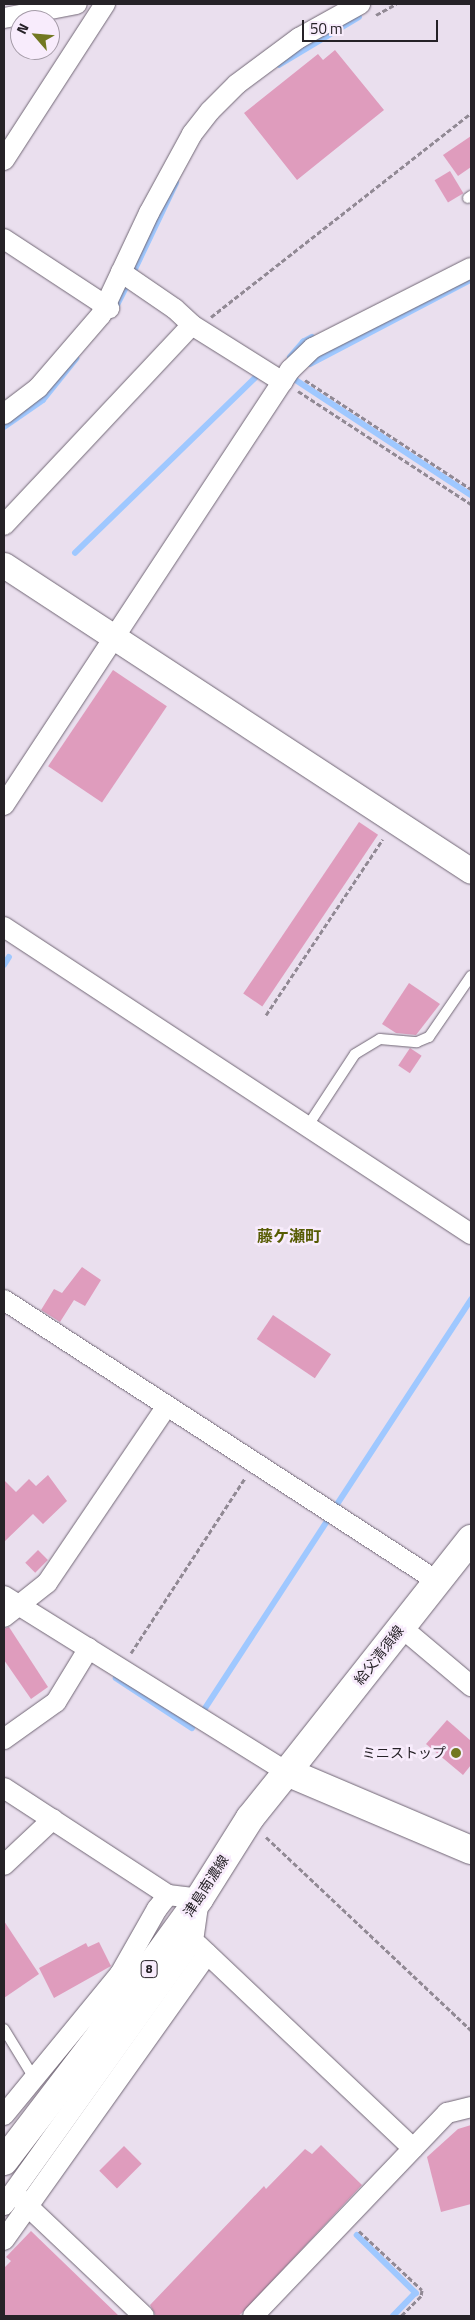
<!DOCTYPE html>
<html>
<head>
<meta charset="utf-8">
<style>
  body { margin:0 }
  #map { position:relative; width:475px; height:2320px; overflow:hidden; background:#eadfee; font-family:"Titillium Web","Noto Sans JP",sans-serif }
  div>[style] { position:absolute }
  .stream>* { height:5.5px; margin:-2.75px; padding:0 2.75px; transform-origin:2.75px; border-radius:2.75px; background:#9fc8ff }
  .building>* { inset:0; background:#df9cbd; transform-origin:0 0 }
  .path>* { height:3px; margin-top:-1.5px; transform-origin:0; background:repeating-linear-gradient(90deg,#918994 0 5px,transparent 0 7.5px) }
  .roads { filter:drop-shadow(0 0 1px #716775) drop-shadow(0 0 1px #716775) }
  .service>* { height:10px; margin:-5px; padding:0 5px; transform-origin:5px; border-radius:5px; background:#fff }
  .minor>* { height:20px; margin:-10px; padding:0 10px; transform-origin:10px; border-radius:10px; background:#fff }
  .tertiary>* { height:25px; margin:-12.5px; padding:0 12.5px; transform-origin:12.5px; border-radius:12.5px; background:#fff }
  .secondary>* { height:28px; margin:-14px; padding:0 14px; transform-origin:14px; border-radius:14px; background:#fff }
  .primary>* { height:28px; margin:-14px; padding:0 14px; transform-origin:14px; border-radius:14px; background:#fff }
  .dots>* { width:14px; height:14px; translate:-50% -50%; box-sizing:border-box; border:2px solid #f8ecfc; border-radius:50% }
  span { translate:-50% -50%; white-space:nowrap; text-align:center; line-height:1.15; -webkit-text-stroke:5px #f8ecfc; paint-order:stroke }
  .shield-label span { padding:1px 4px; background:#f8ecfc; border:1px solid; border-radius:4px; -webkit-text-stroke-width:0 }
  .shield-label { font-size:12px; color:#262227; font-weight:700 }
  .street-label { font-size:14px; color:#262227 }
  .poi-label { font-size:14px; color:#262227 }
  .right { translate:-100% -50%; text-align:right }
  .quarter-label { font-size:16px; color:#565b02; font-weight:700 }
  .frame { position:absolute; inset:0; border:5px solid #262227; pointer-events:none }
  .north { position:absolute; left:10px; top:10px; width:50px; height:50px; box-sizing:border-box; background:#f8ecfc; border:1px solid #a49ba7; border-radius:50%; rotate:297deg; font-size:14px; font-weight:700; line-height:20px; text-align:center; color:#262227 }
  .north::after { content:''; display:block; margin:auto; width:18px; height:22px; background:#727821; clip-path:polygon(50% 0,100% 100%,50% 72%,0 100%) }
  .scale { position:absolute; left:302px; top:20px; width:136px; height:22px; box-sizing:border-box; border:2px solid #262227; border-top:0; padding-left:6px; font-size:15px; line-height:18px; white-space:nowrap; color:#262227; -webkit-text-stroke:4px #f8ecfc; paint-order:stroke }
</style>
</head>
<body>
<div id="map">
  <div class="stream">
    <div style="left:279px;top:65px;width:93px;rotate:-31deg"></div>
    <div style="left:135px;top:269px;width:95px;rotate:-64.5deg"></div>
    <div style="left:115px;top:309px;width:25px;rotate:-63deg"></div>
    <div style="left:290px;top:357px;width:20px;rotate:-49deg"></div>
    <div style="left:303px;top:342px;width:10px;rotate:-29deg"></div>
    <div style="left:310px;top:364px;width:182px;rotate:-27.6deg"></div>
    <div style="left:296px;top:380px;width:209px;rotate:33.3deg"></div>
    <div style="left:4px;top:427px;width:47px;rotate:-34.7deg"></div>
    <div style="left:43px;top:400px;width:53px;rotate:-51.2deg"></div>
    <div style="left:75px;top:553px;width:251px;rotate:-44.2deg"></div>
    <div style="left:4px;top:965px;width:9px;rotate:-58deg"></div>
    <div style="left:338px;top:1503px;width:243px;rotate:-56.8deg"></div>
    <div style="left:116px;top:1678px;width:91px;rotate:33.3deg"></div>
    <div style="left:204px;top:1710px;width:223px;rotate:-56.9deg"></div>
    <div style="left:357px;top:2235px;width:83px;rotate:44.5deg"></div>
    <div style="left:416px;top:2293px;width:32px;rotate:134deg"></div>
  </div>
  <div class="building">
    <div style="clip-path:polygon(335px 50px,384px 110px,297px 180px,244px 113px,318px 54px,323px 60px)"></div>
    <div style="clip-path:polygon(471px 136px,471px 167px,458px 176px,443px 155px)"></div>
    <div style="left:450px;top:171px;width:26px;height:18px;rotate:59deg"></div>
    <div style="left:113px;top:670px;width:65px;height:116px;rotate:34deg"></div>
    <div style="left:359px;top:822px;width:23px;height:207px;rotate:34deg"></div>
    <div style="clip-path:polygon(409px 983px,440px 1004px,416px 1035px,396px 1033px,382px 1024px)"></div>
    <div style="left:410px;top:1048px;width:14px;height:21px;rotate:34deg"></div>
    <div style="clip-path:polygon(82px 1267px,101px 1280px,85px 1306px,74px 1300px,60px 1322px,41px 1310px,54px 1289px,62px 1293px)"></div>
    <div style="left:273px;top:1315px;width:70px;height:29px;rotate:34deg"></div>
    <div style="clip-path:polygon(48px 1475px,67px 1501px,43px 1524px,33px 1514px,4px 1542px,4px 1480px,16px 1492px,29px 1479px,36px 1486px)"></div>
    <div style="left:38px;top:1550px;width:14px;height:18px;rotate:45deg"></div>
    <div style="clip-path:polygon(9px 1627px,48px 1687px,31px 1699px,4px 1660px,4px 1629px)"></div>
    <div style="clip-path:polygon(447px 1720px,471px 1741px,471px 1765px,463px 1775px,426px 1744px)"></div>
    <div style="clip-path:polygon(4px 1921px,39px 1974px,4px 1998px)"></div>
    <div style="clip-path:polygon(99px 1942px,111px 1966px,54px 1998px,39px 1968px,86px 1943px,88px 1947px)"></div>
    <div style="clip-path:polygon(471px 2125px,471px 2204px,441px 2212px,427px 2157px,458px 2129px)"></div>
    <div style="clip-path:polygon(321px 2145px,362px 2185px,242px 2313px,238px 2316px,156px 2316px,150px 2305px,264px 2186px,266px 2189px,305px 2149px,312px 2154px)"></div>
    <div style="left:124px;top:2146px;width:25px;height:35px;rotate:45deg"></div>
    <div style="clip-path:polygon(31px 2231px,119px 2316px,4px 2316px,4px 2268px,11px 2261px,6px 2257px)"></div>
  </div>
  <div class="path">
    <div style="left:376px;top:15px;width:23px;rotate:-29deg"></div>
    <div style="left:211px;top:317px;width:330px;rotate:-38.1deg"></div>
    <div style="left:305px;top:380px;width:199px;rotate:33.3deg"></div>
    <div style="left:298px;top:391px;width:207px;rotate:33.2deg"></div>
    <div style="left:266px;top:1015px;width:211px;rotate:-56.4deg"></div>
    <div style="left:131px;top:1653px;width:209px;rotate:-56.9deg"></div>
    <div style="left:266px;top:1837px;width:282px;rotate:43.3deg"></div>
    <div style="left:359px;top:2231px;width:86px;rotate:43.1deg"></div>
    <div style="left:422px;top:2290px;width:6px;rotate:99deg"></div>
    <div style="left:421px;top:2296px;width:28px;rotate:135deg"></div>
  </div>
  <div class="roads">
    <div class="service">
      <div style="left:468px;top:198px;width:4px;rotate:-34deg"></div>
      <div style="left:307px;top:1127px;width:87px;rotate:-56.7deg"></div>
      <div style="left:355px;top:1054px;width:29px;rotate:-31deg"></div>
      <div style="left:380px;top:1039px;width:37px;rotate:5deg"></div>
      <div style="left:417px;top:1042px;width:13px;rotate:-23deg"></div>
      <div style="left:429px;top:1037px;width:74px;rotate:-55.5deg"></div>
      <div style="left:4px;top:2029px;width:57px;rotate:58.5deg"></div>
    </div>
    <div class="minor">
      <div style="left:4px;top:18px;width:74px;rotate:-10.9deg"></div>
      <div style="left:4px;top:160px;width:186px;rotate:-57.1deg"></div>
      <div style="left:4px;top:239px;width:126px;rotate:33.3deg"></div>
      <div style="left:121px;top:272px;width:65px;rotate:34.4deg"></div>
      <div style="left:175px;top:309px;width:23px;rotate:43deg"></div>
      <div style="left:4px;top:414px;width:43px;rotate:-37.4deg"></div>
      <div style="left:38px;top:388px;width:96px;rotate:-49.2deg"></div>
      <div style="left:101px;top:315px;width:113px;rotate:-64.8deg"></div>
      <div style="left:149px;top:213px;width:90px;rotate:-61.4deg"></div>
      <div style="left:192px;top:134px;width:29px;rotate:-52deg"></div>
      <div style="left:210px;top:111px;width:38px;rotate:-45deg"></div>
      <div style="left:237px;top:84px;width:77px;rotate:-36.6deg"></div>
      <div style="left:299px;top:38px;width:70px;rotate:-29.1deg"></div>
      <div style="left:4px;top:525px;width:274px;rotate:-46.8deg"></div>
      <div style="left:192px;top:325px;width:107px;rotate:32.1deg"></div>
      <div style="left:4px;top:805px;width:521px;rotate:-56.68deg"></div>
      <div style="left:290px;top:370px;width:32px;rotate:-44deg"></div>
      <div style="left:313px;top:348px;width:177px;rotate:-26.9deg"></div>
      <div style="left:4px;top:927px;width:559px;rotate:33.32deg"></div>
      <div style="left:4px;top:1300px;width:516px;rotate:32.98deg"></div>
      <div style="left:4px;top:1596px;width:333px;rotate:31.9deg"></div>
      <div style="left:4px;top:1617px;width:55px;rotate:-38.3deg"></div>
      <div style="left:47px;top:1583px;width:212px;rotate:-55.9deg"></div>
      <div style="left:401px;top:1627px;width:92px;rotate:40.1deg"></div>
      <div style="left:4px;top:1739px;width:64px;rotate:-35.4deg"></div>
      <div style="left:56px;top:1702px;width:63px;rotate:-58.6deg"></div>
      <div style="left:4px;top:1788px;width:196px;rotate:33.1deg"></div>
      <div style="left:4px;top:1865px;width:67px;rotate:-43.2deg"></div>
      <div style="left:198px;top:1945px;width:296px;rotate:43.4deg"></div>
      <div style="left:4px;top:2115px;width:183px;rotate:-50.6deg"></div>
      <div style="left:120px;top:1974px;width:75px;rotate:-60.4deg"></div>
      <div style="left:157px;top:1909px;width:18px;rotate:-52deg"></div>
      <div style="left:168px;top:1895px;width:31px;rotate:7deg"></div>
      <div style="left:199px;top:1899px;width:42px;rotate:98.1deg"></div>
      <div style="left:193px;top:1941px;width:325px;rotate:125.6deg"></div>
      <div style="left:18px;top:2197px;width:173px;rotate:43.4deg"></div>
      <div style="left:4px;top:2240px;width:351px;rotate:-54.6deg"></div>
      <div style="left:253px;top:2316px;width:281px;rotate:-46.3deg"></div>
      <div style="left:447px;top:2113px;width:25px;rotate:-14deg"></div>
    </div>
    <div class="tertiary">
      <div style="left:4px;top:565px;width:558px;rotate:33.23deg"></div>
    </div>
    <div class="secondary">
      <div style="left:287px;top:1772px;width:297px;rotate:-51.7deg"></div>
    </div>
    <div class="primary">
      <div style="left:4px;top:2161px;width:160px;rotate:-52.6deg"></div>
      <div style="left:101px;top:2034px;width:167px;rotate:-54deg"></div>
      <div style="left:199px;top:1899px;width:96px;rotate:-57.8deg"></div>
      <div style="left:250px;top:1818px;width:59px;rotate:-51.2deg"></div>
      <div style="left:287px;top:1772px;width:200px;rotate:23deg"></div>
    </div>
  </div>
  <div class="dots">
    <div style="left:456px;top:1753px;background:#727821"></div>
  </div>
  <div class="shield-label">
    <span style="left:149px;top:1969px">8</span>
  </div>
  <div class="street-label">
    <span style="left:379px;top:1655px;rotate:-52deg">給父清須線</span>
    <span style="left:206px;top:1886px;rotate:-57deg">津島南濃線</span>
  </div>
  <div class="poi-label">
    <span class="right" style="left:446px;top:1753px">ミニストップ</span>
  </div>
  <div class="quarter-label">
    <span style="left:289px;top:1236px">藤ケ瀬町</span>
  </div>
  <div class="frame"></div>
  <div class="north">N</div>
  <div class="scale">50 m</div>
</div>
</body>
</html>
